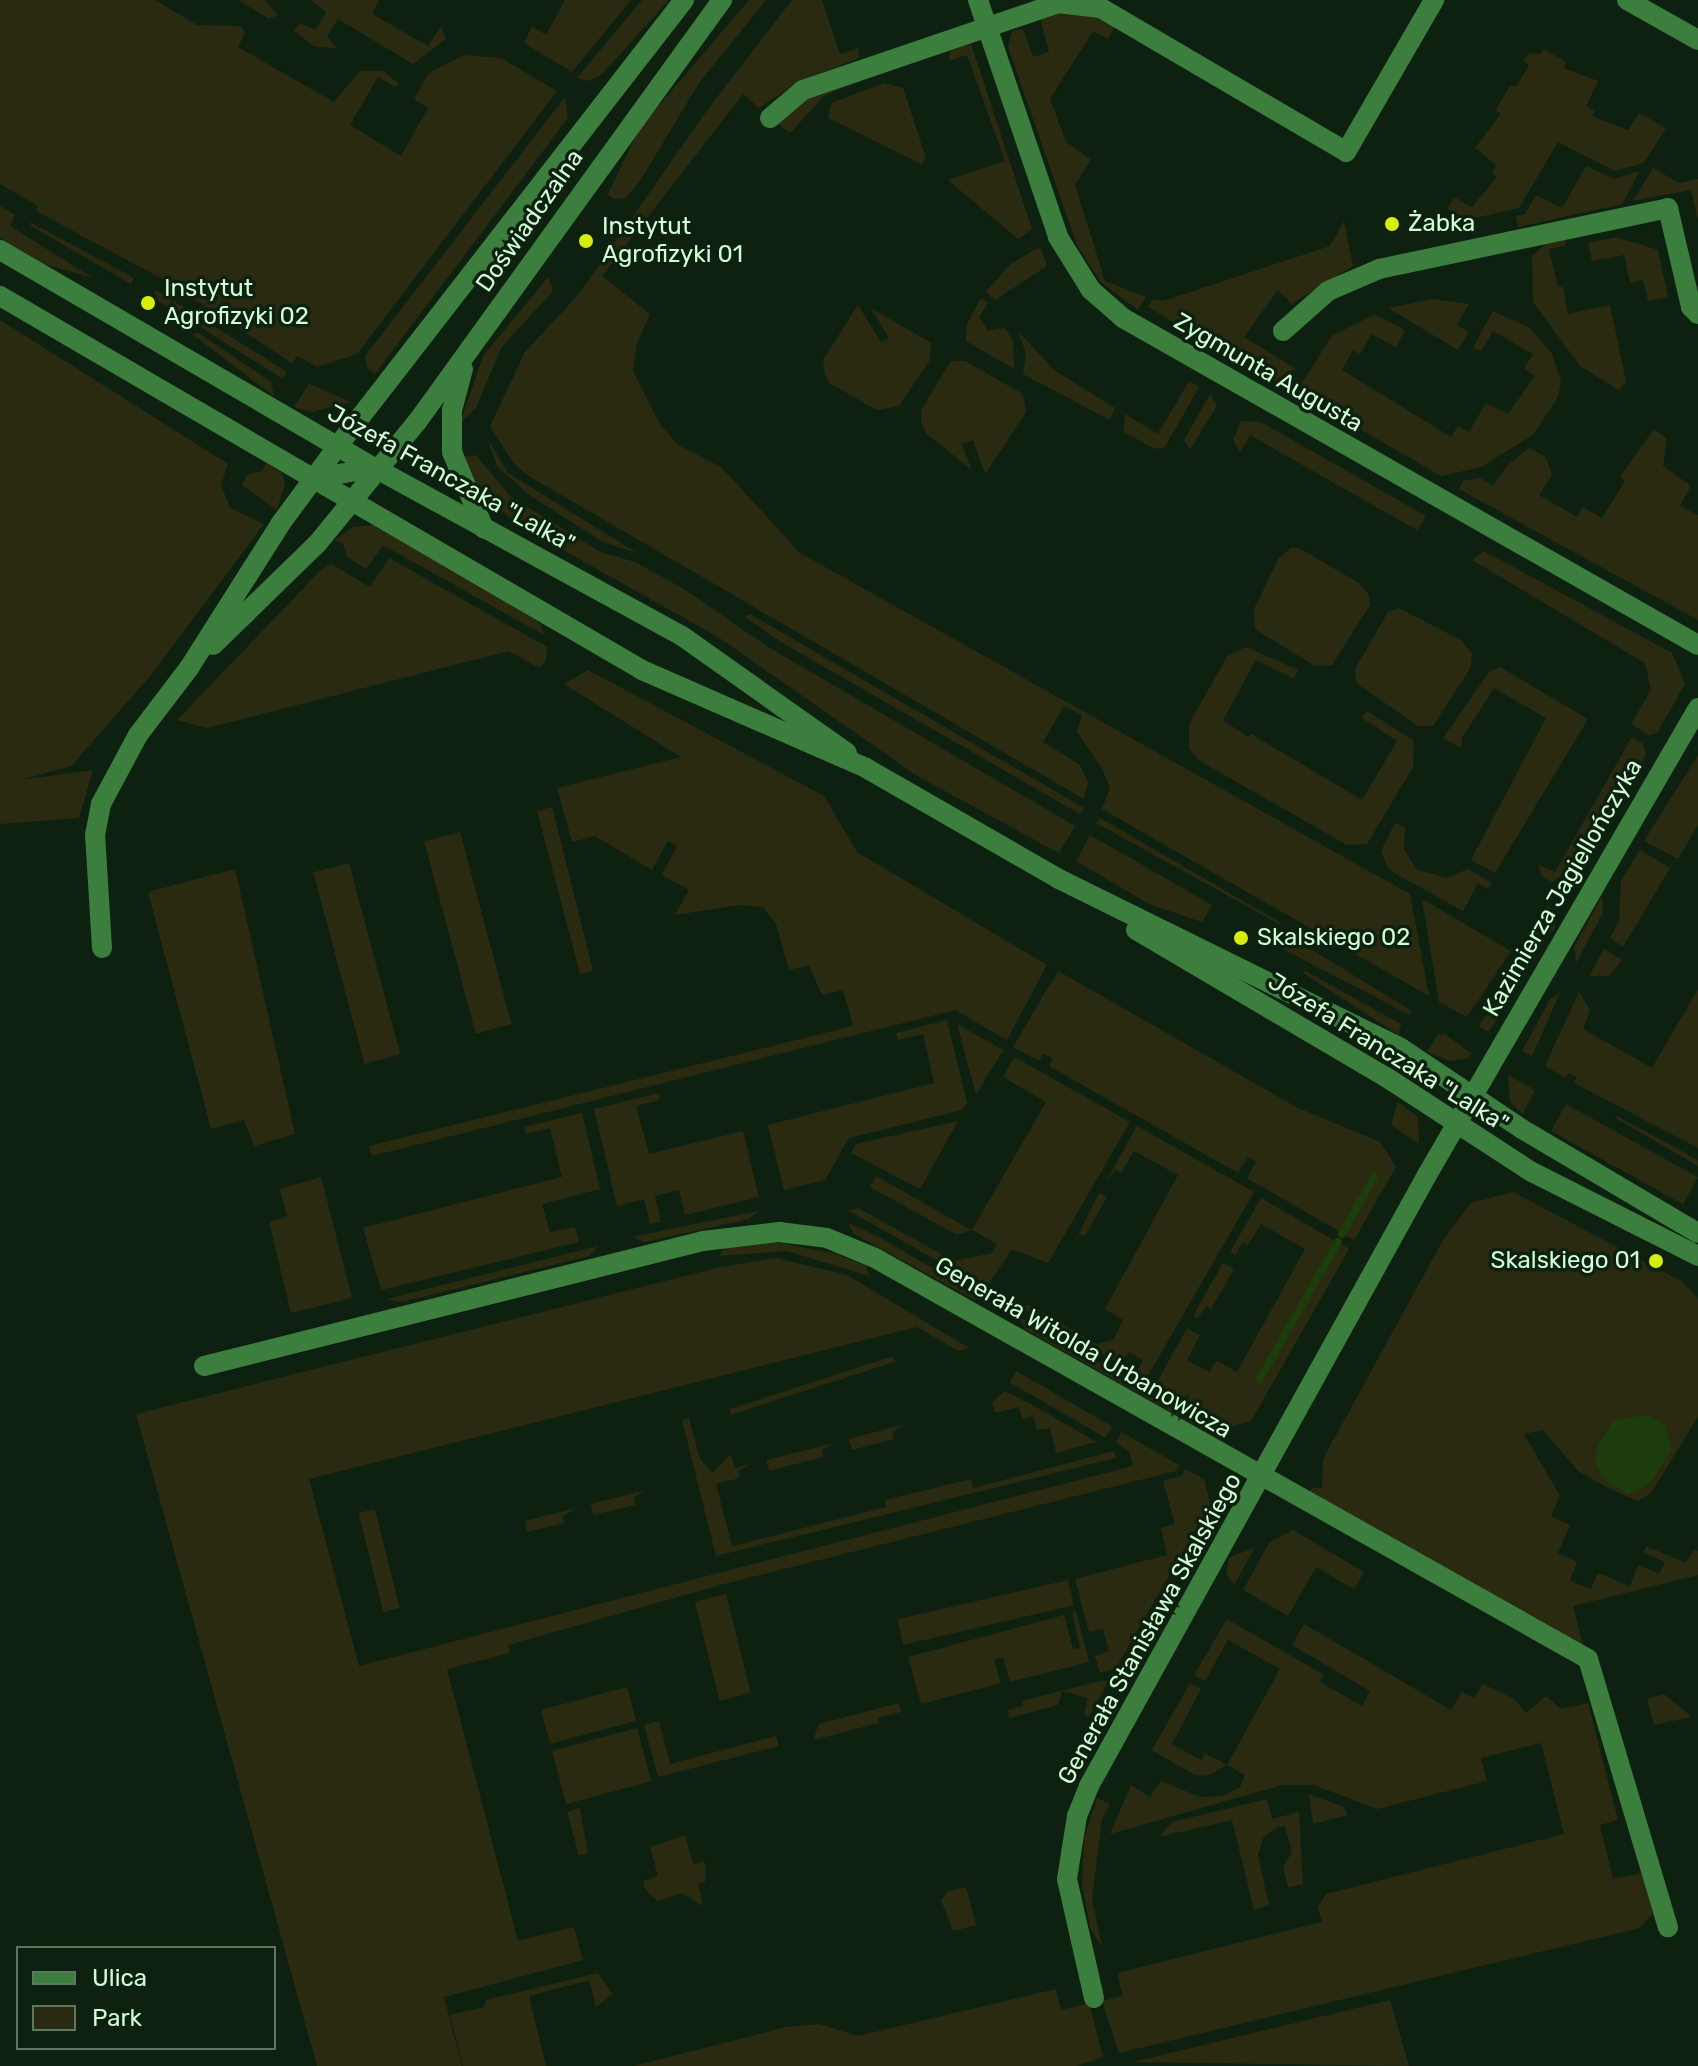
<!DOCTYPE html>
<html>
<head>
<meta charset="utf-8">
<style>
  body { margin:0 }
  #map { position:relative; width:1698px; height:2066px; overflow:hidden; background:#0e2111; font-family:Rubik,sans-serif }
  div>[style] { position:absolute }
  .green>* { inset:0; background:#2a2a11; transform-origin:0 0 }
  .water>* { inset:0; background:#1c3c0b }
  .stream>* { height:8px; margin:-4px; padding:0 4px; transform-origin:4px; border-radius:4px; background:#1c3c0b }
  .minor>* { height:20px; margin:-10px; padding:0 10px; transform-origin:10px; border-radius:10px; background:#3b7e3e }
  .dots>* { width:22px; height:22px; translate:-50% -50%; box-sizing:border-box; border:4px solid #0e2111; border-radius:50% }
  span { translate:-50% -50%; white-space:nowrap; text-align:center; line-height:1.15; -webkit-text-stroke:7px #0e2111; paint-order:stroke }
  .street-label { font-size:24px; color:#d0fdd5 }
  .poi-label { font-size:24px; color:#d0fdd5 }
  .left { translate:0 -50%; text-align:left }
  .right { translate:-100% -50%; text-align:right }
  .legend { position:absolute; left:16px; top:1946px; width:260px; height:104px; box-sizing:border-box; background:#0e2111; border:2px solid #5c795f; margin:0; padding:10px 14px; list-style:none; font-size:24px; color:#d0fdd5 }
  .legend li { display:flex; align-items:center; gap:16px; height:40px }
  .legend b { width:40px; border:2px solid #5c795f }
</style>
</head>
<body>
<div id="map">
  <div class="green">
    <div style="clip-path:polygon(0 0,155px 0,197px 25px,241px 26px,245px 33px,238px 47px,334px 102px,360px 71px,383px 71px,399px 84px,395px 87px,378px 77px,350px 125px,401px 156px,428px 108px,414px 99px,429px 73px,464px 55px,501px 58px,557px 91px,357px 354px,317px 367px,297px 356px,292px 363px,168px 282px,36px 211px,38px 206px,0 184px)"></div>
    <div style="clip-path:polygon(238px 0,265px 0,278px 15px,269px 19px)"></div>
    <div style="clip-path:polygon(311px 0,379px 0,372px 14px,428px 46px,441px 26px,446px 39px,413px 64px,338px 19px,327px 37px,338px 49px,314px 46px,294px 31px,299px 23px,316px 30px,326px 12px)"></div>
    <div style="clip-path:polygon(565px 0,631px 0,572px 72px,524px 43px,532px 26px,546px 35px)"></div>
    <div style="clip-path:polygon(642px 0,669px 0,602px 74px,588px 81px,577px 78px)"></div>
    <div style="clip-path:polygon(749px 0,766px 0,699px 83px,640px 181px,626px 198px,614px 199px,608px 194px,639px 129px)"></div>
    <div style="clip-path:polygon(792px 0,822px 0,840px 54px,858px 48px,859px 58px,800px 81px,759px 108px,743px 94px,602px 276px,650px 314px,637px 343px,633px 371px,661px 426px,678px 445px,721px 467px,800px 553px,1410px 894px,1429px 996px,1102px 809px,1110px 788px,1102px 768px,1077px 732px,1082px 715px,1064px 706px,1043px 742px,1080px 765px,1088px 782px,1084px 799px,527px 475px,512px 461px,490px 426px,525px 352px,578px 295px,708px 109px)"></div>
    <div style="clip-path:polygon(1045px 12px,1101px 15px,1116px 24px,1108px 39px,1093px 31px,1050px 99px,1066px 142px,1091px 160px,1075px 185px,1105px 281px,1146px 297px,1138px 310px,1101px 282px,1077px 245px,1008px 47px,1012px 31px,1023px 29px,1033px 57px,1049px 52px,1041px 21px)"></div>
    <div style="clip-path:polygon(971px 44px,1032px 229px,1018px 239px,948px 180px,1005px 161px,967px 55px,948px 61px,951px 50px)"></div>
    <div style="clip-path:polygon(1543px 49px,1566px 62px,1564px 68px,1598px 81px,1586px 106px,1594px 111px,1592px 116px,1628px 130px,1639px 113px,1666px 128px,1644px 163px,1615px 171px,1558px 142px,1519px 208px,1466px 220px,1447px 209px,1454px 197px,1472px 207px,1497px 177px,1492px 174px,1496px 165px,1475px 148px,1501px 114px,1496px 110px,1510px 85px,1516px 87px,1529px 65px,1523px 61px,1529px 53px,1540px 54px)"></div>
    <div style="clip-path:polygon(884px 83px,903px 88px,926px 158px,921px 164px,828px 118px,831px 103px)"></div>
    <div style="clip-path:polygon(849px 85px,824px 96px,790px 133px,774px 121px,807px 99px)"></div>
    <div style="clip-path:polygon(565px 97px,568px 118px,375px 374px,367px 368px,365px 356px)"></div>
    <div style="clip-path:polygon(1586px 166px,1614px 179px,1640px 171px,1622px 204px,1518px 227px,1516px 216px,1525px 214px,1536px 195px,1562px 208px)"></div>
    <div style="clip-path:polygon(1653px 168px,1679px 183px,1698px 179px,1698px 220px,1691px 190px,1633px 201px)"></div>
    <div style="clip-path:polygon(0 206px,15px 215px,10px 226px,93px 278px,44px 264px,0 238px)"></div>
    <div style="clip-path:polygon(1344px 221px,1353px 266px,1292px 304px,1278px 290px,1244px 337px,1296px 369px,1286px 388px,1148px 307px,1153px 299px,1163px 301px,1330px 246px)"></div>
    <div style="clip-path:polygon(30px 222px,134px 278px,131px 284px,31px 226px)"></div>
    <div style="clip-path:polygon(1616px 237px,1658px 250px,1668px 297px,1648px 301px,1643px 280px,1630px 283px,1624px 255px,1592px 261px,1588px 243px)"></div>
    <div style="clip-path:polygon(1565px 239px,1566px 245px,1549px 249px,1558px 287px,1563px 287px,1568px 314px,1610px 305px,1626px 382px,1619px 390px,1580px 366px,1533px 302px,1532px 256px,1547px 243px)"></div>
    <div style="clip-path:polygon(1036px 249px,1041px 249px,1047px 266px,995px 300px,986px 291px,1012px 263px)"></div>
    <div style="clip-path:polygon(548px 277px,553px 291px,501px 348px,476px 408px,460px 424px,483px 356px)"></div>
    <div style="left:156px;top:290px;width:154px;height:8px;rotate:32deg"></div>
    <div style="clip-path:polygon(981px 298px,988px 303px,979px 317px,988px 331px,1005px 328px,1013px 341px,1014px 369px,966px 341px,967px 324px)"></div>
    <div style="clip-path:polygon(1432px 299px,1469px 304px,1457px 325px,1469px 332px,1458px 350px,1388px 308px)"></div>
    <div style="clip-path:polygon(858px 305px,881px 342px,889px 338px,871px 308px,931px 343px,930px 360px,899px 406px,877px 410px,829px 383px,825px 375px,823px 360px)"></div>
    <div style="clip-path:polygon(1493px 311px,1530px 328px,1552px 354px,1561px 381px,1558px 397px,1533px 435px,1481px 467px,1441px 476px,1296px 392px,1332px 336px,1375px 314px,1405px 330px,1396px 347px,1372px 334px,1360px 354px,1353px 350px,1342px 370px,1451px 437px,1458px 426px,1469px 432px,1486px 403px,1508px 414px,1535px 376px,1524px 369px,1533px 354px,1493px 331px,1481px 351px,1473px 347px)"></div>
    <div style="clip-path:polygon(0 320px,228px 464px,221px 485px,230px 508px,264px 524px,151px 675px,71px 766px,20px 780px,93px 770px,79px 818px,0 824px)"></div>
    <div style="clip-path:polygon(1018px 331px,1054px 370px,1115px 408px,1110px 420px,1023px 374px,1026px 353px)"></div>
    <div style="clip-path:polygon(199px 333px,271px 382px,274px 396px,192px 334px)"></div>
    <div style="clip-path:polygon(951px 361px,965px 361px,1023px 394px,1026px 412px,985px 474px,973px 440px,961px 444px,972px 470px,927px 434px,921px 423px,921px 410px)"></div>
    <div style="clip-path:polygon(1189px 381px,1199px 387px,1165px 447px,1155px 449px,1124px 432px,1125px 414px,1158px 434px)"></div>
    <div style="clip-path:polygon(309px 384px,351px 402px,312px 412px,294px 407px)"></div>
    <div style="clip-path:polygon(1210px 394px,1217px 405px,1190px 450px,1184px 440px)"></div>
    <div style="clip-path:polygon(1241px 421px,1261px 422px,1426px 516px,1417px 530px,1250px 435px,1240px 452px,1233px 440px)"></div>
    <div style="clip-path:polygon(1654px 429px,1667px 439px,1663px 466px,1691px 486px,1680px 506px,1698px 515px,1698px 620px,1459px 489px,1463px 481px,1480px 478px,1493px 486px,1508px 465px,1529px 448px,1546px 457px,1552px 475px,1539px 495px,1577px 517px,1583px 507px,1602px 518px,1625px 481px,1620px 477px)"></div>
    <div style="clip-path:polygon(487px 438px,508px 473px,637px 553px,603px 542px,529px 495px,497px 466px)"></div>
    <div style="clip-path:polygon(476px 455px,510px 496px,600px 552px,635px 562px,684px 589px,768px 647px,1075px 826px,1059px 853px,919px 777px,718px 637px,519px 525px,481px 494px,464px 457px)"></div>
    <div style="clip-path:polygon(266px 463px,282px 473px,285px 484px,277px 510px,242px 485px,247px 475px,263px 471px)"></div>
    <div style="clip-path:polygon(373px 525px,528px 614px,542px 626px,544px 635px,383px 545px,366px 569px,347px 557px,343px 544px,334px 540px,353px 527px)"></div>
    <div style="clip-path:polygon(1291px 548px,1299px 548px,1359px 583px,1369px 595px,1370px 605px,1332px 665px,1315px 666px,1255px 629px,1254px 609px,1279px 558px)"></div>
    <div style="clip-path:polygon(1484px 551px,1672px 653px,1685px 684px,1657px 733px,1649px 735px,1631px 724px,1651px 690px,1645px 663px,1472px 560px)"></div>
    <div style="clip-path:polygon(389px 558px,547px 647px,546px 660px,539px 668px,509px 651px,207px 728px,177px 720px,321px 570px,331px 564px,370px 587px)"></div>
    <div style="clip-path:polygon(1398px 608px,1461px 640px,1472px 653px,1471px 667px,1433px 726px,1418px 726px,1356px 683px,1355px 669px,1388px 612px)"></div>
    <div style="clip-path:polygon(750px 614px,1084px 808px,1080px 814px,781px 642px,745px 617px)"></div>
    <div style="clip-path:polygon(1246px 647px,1298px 670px,1294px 679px,1256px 660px,1223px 720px,1248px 737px,1251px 734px,1362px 800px,1397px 741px,1362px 718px,1367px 711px,1414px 741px,1413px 767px,1367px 844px,1347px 845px,1200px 761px,1189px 749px,1189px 724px,1228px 655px)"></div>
    <div style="clip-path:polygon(1500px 667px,1588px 719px,1495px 873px,1471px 860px,1546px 718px,1494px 688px,1462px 738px,1461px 748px,1443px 738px,1489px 672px)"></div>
    <div style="clip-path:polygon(588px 670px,824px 796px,857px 852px,1047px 965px,1007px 1040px,955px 1010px,372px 1156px,369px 1146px,853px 1026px,843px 990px,822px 995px,809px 965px,789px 970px,776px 924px,763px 907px,740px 905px,675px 915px,689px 890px,662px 875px,677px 846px,668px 841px,652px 870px,595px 836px,572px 842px,557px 788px,681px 757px,564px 684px)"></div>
    <div style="clip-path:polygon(1632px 737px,1643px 744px,1646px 755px,1586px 859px,1552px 882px,1542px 877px,1538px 864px,1555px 872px)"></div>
    <div style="clip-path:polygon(1698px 755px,1698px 825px,1678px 859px,1644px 841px)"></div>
    <div style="clip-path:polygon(552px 807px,593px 971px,580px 974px,537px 811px)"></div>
    <div style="clip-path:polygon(1100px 818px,1281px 923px,1281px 925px,1096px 823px)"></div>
    <div style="clip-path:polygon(1395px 823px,1405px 827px,1404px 849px,1416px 869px,1446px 878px,1468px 869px,1492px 883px,1488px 889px,1478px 883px,1463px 911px,1389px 870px,1381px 851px)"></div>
    <div style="left:460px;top:832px;width:199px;height:37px;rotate:75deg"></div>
    <div style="clip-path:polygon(1090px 835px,1212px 905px,1202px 922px,1149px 904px,1076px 861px)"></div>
    <div style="clip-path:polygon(1640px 850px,1670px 868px,1623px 947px,1610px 938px,1619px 922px,1621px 880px)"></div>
    <div style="left:349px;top:863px;width:198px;height:37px;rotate:75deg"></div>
    <div style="clip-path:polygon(235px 869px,295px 1134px,254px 1146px,244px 1120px,211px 1129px,148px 892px)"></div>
    <div style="clip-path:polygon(1602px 896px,1603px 913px,1576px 963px,1574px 947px)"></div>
    <div style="clip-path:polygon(1422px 899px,1511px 951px,1467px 1017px,1439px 1002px)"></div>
    <div style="clip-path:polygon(1548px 905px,1557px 918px,1554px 930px,1521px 949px)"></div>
    <div style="clip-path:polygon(1268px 935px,1314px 951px,1412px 1011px,1410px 1015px,1267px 941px)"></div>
    <div style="clip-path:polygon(1604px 949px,1622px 960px,1609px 976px,1589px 976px)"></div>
    <div style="clip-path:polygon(1538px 951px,1489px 1032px,1479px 1026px,1530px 952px)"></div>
    <div style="clip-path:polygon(1304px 970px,1401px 1024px,1399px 1035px,1303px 973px)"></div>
    <div style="clip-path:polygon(1058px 971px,1296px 1107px,1380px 1142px,1396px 1167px,1354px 1240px,1247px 1178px,1256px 1162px,1248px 1157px,1238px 1173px,1049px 1066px,1053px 1058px,1043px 1054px,1039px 1061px,1013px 1047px)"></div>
    <div style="clip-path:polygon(1698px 989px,1698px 1148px,1574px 1083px,1577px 1077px,1569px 1073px,1565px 1078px,1545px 1066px,1579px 992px,1590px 1010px,1583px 1029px,1652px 1068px)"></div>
    <div style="clip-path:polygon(1560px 993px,1532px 1056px,1522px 1051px,1550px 999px)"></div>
    <div style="clip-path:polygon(947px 1020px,967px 1103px,962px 1110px,849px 1138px,825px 1180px,784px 1190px,768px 1125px,934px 1083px,923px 1034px,898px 1040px,896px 1033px)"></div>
    <div style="clip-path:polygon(957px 1024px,1003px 1050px,976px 1095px)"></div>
    <div style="clip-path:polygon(1445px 1034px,1472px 1054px,1469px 1058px,1449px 1061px,1427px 1052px,1437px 1035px)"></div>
    <div style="clip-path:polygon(1014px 1057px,1130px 1122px,1048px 1263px,1012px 1249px,986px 1288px,849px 1211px,858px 1208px,954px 1261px,992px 1253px,997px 1244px,972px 1230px,1046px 1102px,1003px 1077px)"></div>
    <div style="clip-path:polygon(1508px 1075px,1535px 1090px,1523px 1114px,1510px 1102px)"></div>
    <div style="clip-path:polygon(659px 1093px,660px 1100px,636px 1106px,649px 1154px,743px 1131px,759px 1197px,685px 1215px,679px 1190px,655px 1196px,661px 1222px,650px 1224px,644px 1199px,617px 1206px,594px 1109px)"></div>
    <div style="clip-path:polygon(1398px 1102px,1418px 1117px,1419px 1144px,1391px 1125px)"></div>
    <div style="left:1566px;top:1104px;width:151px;height:31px;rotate:29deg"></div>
    <div style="clip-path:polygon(582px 1113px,600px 1189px,542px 1204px,550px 1232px,575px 1227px,579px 1242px,381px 1290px,363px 1228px,562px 1177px,550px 1128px,526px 1134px,524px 1127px)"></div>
    <div style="clip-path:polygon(1617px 1116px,1698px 1160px,1698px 1166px,1615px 1118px)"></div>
    <div style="clip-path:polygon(958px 1121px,920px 1189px,851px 1153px,856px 1144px)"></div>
    <div style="clip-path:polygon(1137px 1126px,1254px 1192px,1146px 1379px,1136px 1373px,1143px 1360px,1129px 1352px,1121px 1365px,1019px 1307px,1030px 1305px,1097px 1344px,1114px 1339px,1123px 1320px,1105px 1309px,1178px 1175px,1134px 1151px,1121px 1173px,1116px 1170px,1106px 1181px)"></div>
    <div style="clip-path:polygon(876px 1176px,971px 1230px,957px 1235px,870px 1187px)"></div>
    <div style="clip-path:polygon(321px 1177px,352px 1298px,291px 1313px,269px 1222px,287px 1217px,280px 1189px)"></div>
    <div style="clip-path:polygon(1513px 1192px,1683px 1282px,1698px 1299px,1698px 1417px,1651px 1493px,1638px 1501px,1610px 1489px,1578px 1471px,1543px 1430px,1524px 1434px,1560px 1496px,1551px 1516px,1570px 1525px,1558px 1553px,1577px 1562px,1570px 1581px,1591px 1589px,1598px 1573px,1630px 1586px,1638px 1565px,1659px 1574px,1665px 1562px,1643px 1552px,1646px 1546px,1686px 1563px,1694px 1549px,1698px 1551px,1698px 1575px,1573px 1606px,1584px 1649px,1308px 1497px,1312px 1488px,1322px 1488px,1323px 1459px,1443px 1240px,1471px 1203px)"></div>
    <div style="clip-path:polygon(1099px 1193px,1107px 1197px,1085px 1236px,1080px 1234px,1073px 1246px)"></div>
    <div style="clip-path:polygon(1261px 1198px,1349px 1249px,1251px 1421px,1230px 1427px,1156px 1384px,1187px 1328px,1200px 1335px,1187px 1360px,1209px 1372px,1217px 1361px,1237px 1372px,1305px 1249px,1261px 1224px,1248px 1245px,1243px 1242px,1235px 1255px,1230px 1252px)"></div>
    <div style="clip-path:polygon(758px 1211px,749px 1219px,644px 1242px,632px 1237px)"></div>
    <div style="clip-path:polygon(848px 1223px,877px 1236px,988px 1300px,975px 1300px,854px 1234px)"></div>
    <div style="clip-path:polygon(775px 1242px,833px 1253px,866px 1266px,869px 1276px,787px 1251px,719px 1256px,724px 1248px)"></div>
    <div style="clip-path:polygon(598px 1246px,589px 1256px,402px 1302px,387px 1299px)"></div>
    <div style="clip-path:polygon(776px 1258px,847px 1275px,969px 1348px,958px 1351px,917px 1327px,309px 1479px,359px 1666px,1133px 1466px,1129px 1451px,1116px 1443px,1121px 1432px,1179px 1465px,1176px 1471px,724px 1584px,508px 1645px,510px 1653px,447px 1669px,518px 1941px,574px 1927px,583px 1960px,444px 1997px,462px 2066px,317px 2066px,136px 1414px,721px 1267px)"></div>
    <div style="clip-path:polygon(1223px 1263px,1234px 1269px,1211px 1309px,1206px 1306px,1198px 1318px,1193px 1316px)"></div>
    <div style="clip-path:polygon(1018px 1316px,1225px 1433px,1227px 1438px,1224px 1442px,1025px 1329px)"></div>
    <div style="left:893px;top:1356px;width:6px;height:172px;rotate:72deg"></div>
    <div style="left:1016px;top:1371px;width:111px;height:13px;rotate:30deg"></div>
    <div style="clip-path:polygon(1005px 1391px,1045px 1412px,1096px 1442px,1056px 1453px,1050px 1428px,1037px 1430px,1033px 1416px,1022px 1419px,1019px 1407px,995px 1413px,992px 1403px)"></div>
    <div style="clip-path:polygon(689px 1418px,700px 1459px,712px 1473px,731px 1454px,735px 1468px,751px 1464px,738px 1471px,740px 1478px,716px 1484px,732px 1546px,886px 1507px,885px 1500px,971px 1479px,973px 1488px,1114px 1451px,1116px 1458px,716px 1556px,682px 1420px)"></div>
    <div style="clip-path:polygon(906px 1424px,892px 1432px,894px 1439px,852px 1450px,849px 1439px)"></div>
    <div style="clip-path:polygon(834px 1443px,822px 1450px,823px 1457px,769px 1471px,766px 1460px)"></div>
    <div style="clip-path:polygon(1185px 1469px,1204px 1479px,1210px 1504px,1116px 1668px,1100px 1673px,1095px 1656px,1109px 1651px,1103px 1629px,1089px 1632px,1075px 1579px,1167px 1555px,1161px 1528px,1175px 1524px,1163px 1481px,1182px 1476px)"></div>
    <div style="clip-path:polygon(646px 1490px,634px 1498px,635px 1505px,593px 1515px,591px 1504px)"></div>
    <div style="clip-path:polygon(576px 1508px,563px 1516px,564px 1523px,527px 1532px,525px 1521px)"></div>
    <div style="left:375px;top:1509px;width:102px;height:17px;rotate:76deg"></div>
    <div style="clip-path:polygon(1293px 1530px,1364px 1572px,1354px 1589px,1316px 1567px,1288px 1616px,1243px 1590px,1269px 1543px)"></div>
    <div style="clip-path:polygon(1255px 1547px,1234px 1585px,1226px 1573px,1229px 1558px)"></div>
    <div style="left:1068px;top:1580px;width:26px;height:175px;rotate:77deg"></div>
    <div style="left:726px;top:1594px;width:102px;height:32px;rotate:76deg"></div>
    <div style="clip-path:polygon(1076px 1611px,1089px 1662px,1010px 1682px,1003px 1657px,994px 1660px,1001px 1683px,921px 1704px,908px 1657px,1064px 1615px,1073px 1649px,1080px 1648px,1072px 1613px)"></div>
    <div style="clip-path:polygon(1227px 1619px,1324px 1675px,1320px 1682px,1362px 1706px,1370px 1691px,1292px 1645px,1304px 1624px,1451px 1710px,1462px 1692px,1474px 1698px,1483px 1684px,1514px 1699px,1526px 1713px,1546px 1696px,1561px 1709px,1588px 1703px,1618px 1820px,1600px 1825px,1613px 1879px,1642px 1873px,1653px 1913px,1640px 1928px,1119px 2053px,1102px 2001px,1123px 1996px,1117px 1973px,1322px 1922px,1318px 1907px,1326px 1894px,1564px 1834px,1541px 1743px,1481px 1758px,1487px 1781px,1377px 1809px,1314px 1785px,1282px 1785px,1110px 1834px,1131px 1785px,1150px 1797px,1161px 1781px,1200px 1797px,1223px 1796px,1240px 1787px,1245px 1775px,1227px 1765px,1206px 1776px,1193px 1774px,1152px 1750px,1190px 1683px,1201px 1689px,1172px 1744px,1201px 1760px,1205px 1753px,1227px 1765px,1280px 1669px,1228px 1640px,1205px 1681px,1194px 1675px)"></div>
    <div style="clip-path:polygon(1109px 1680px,1089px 1717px,1084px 1715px,1088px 1698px,1062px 1691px,1058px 1705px,1009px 1718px,1008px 1710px,1023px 1706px,1022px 1701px,1092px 1683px)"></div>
    <div style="left:627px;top:1687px;width:35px;height:89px;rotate:75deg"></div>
    <div style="clip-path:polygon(1664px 1694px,1689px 1714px,1691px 1717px,1654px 1725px,1647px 1699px)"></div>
    <div style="clip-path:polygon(899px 1703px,901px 1712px,878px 1718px,879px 1723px,813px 1740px,819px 1724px)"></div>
    <div style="clip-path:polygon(659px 1721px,670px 1764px,776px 1736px,779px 1746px,658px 1777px,644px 1725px)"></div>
    <div style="left:637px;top:1728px;width:55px;height:88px;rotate:75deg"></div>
    <div style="clip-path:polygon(1309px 1794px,1344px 1807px,1348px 1815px,1313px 1824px)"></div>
    <div style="clip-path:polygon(1097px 1798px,1110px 1804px,1102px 1819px,1092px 1899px,1102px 1947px,1090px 1928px,1082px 1884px,1084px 1838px)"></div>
    <div style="clip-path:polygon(1267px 1799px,1272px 1819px,1299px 1812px,1303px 1884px,1288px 1887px,1283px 1867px,1292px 1852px,1285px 1826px,1277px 1827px,1263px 1838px,1258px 1855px,1269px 1905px,1254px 1910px,1232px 1820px,1159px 1837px,1172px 1822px)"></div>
    <div style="clip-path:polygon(580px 1808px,588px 1853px,579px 1856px,567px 1812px)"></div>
    <div style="clip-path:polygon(685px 1835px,693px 1864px,704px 1862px,706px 1867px,705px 1882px,698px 1884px,703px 1906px,682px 1893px,657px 1901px,645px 1889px,643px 1881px,658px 1876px,650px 1847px)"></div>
    <div style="clip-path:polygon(966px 1887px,976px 1925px,953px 1931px,941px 1900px,948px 1891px)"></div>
    <div style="clip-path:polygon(598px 1973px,613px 1994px,596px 2007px,589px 1980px,529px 1996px,546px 2066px,463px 2066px,450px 2015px,484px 2007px,486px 2000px)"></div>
    <div style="clip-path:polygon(1056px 1989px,1061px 2010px,1089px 2003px,1103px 2057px,1077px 2066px,634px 2066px,786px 2027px,819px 2024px,858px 2036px)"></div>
    <div style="clip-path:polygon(1390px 2000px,1409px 2066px,1133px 2062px)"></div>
  </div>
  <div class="water">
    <div style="clip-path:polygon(1648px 1415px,1665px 1425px,1672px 1449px,1651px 1483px,1629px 1494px,1607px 1483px,1595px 1464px,1597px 1448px,1613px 1420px)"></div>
  </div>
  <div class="stream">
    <div style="left:1342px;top:1234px;width:65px;rotate:-60.7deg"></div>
    <div style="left:1259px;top:1380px;width:159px;rotate:-60.2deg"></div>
  </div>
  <div class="minor">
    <div style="left:978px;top:0;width:250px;rotate:71.3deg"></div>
    <div style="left:1058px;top:237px;width:62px;rotate:58.1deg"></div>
    <div style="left:1091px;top:290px;width:43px;rotate:41.2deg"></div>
    <div style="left:1123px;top:318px;width:661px;rotate:29.63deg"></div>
    <div style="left:1627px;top:0;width:81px;rotate:29.4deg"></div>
    <div style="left:770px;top:118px;width:43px;rotate:-40.3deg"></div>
    <div style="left:803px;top:90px;width:269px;rotate:-18.8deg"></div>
    <div style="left:1058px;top:3px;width:43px;rotate:6.6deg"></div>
    <div style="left:1101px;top:8px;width:284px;rotate:30.4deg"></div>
    <div style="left:1346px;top:152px;width:176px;rotate:-59.9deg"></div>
    <div style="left:0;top:250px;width:434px;rotate:30.2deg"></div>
    <div style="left:375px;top:468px;width:350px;rotate:28.7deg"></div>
    <div style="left:682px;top:636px;width:202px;rotate:35.3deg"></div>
    <div style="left:0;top:296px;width:743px;rotate:30.22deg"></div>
    <div style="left:642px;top:670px;width:244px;rotate:23.6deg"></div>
    <div style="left:866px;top:768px;width:223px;rotate:29.9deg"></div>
    <div style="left:1059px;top:879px;width:381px;rotate:26.3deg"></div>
    <div style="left:1401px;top:1048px;width:146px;rotate:33.8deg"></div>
    <div style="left:1522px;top:1129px;width:204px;rotate:30.6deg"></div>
    <div style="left:1283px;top:331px;width:60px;rotate:-41.6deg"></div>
    <div style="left:1328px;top:291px;width:56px;rotate:-23.3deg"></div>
    <div style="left:1379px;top:269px;width:295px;rotate:-11.9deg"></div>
    <div style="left:1668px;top:208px;width:102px;rotate:76.9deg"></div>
    <div style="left:1691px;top:307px;width:10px;rotate:45deg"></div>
    <div style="left:463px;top:369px;width:42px;rotate:105deg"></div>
    <div style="left:452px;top:410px;width:42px;rotate:90deg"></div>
    <div style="left:452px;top:452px;width:83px;rotate:67.4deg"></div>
    <div style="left:315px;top:478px;width:61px;rotate:-9.5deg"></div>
    <div style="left:213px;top:645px;width:145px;rotate:-44.2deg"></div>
    <div style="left:317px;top:544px;width:158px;rotate:-50.7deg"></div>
    <div style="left:417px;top:422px;width:521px;rotate:-54.14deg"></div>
    <div style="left:1136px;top:930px;width:290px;rotate:30.5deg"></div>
    <div style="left:1386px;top:1077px;width:174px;rotate:33.1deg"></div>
    <div style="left:1532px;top:1172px;width:186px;rotate:26.8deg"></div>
    <div style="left:102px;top:948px;width:113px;rotate:-93.5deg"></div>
    <div style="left:95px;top:835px;width:32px;rotate:-79deg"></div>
    <div style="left:101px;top:804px;width:78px;rotate:-61.8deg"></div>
    <div style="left:138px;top:735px;width:84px;rotate:-52.7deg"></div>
    <div style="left:189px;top:668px;width:172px;rotate:-57.6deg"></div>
    <div style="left:281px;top:523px;width:94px;rotate:-53.6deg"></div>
    <div style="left:337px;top:447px;width:566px;rotate:-52.18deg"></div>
    <div style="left:204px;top:1366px;width:514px;rotate:-14.06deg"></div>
    <div style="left:703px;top:1241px;width:77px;rotate:-6.8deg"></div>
    <div style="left:779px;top:1232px;width:48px;rotate:7.1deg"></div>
    <div style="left:827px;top:1238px;width:52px;rotate:22.6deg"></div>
    <div style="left:875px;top:1258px;width:818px;rotate:29.35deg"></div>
    <div style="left:1588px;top:1659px;width:280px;rotate:73.4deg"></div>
    <div style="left:1094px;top:1998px;width:122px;rotate:-102.8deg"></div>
    <div style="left:1067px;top:1879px;width:64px;rotate:-81deg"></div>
    <div style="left:1077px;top:1816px;width:32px;rotate:-68deg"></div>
    <div style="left:1089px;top:1786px;width:698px;rotate:-61.05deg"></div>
    <div style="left:1427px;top:1175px;width:540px;rotate:-59.87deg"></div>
  </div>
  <div class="dots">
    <div style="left:1392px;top:224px;background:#d5ef0a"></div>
    <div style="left:586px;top:241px;background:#d5ef0a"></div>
    <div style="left:148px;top:303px;background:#d5ef0a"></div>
    <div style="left:1241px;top:938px;background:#d5ef0a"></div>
    <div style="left:1656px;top:1261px;background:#d5ef0a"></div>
  </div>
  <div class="street-label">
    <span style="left:530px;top:221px;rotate:-55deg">Doświadczalna</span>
    <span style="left:1268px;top:373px;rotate:30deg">Zygmunta Augusta</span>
    <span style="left:451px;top:479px;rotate:29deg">Józefa Franczaka "Lalka"</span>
    <span style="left:1563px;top:888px;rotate:-60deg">Kazimierza Jagiellończyka</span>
    <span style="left:1388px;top:1053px;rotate:32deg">Józefa Franczaka "Lalka"</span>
    <span style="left:1083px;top:1348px;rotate:30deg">Generała Witolda Urbanowicza</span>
    <span style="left:1150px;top:1629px;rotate:-61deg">Generała Stanisława Skalskiego</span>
  </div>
  <div class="poi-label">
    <span class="left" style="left:1408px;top:224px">Żabka</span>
    <span class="left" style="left:602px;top:241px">Instytut<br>Agrofizyki 01</span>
    <span class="left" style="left:164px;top:303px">Instytut<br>Agrofizyki 02</span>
    <span class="left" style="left:1257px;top:938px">Skalskiego 02</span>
    <span class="right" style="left:1640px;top:1261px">Skalskiego 01</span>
  </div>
  <ul class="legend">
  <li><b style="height:10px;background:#3b7e3e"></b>Ulica</li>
  <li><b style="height:22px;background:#2a2a11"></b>Park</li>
  </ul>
</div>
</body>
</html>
